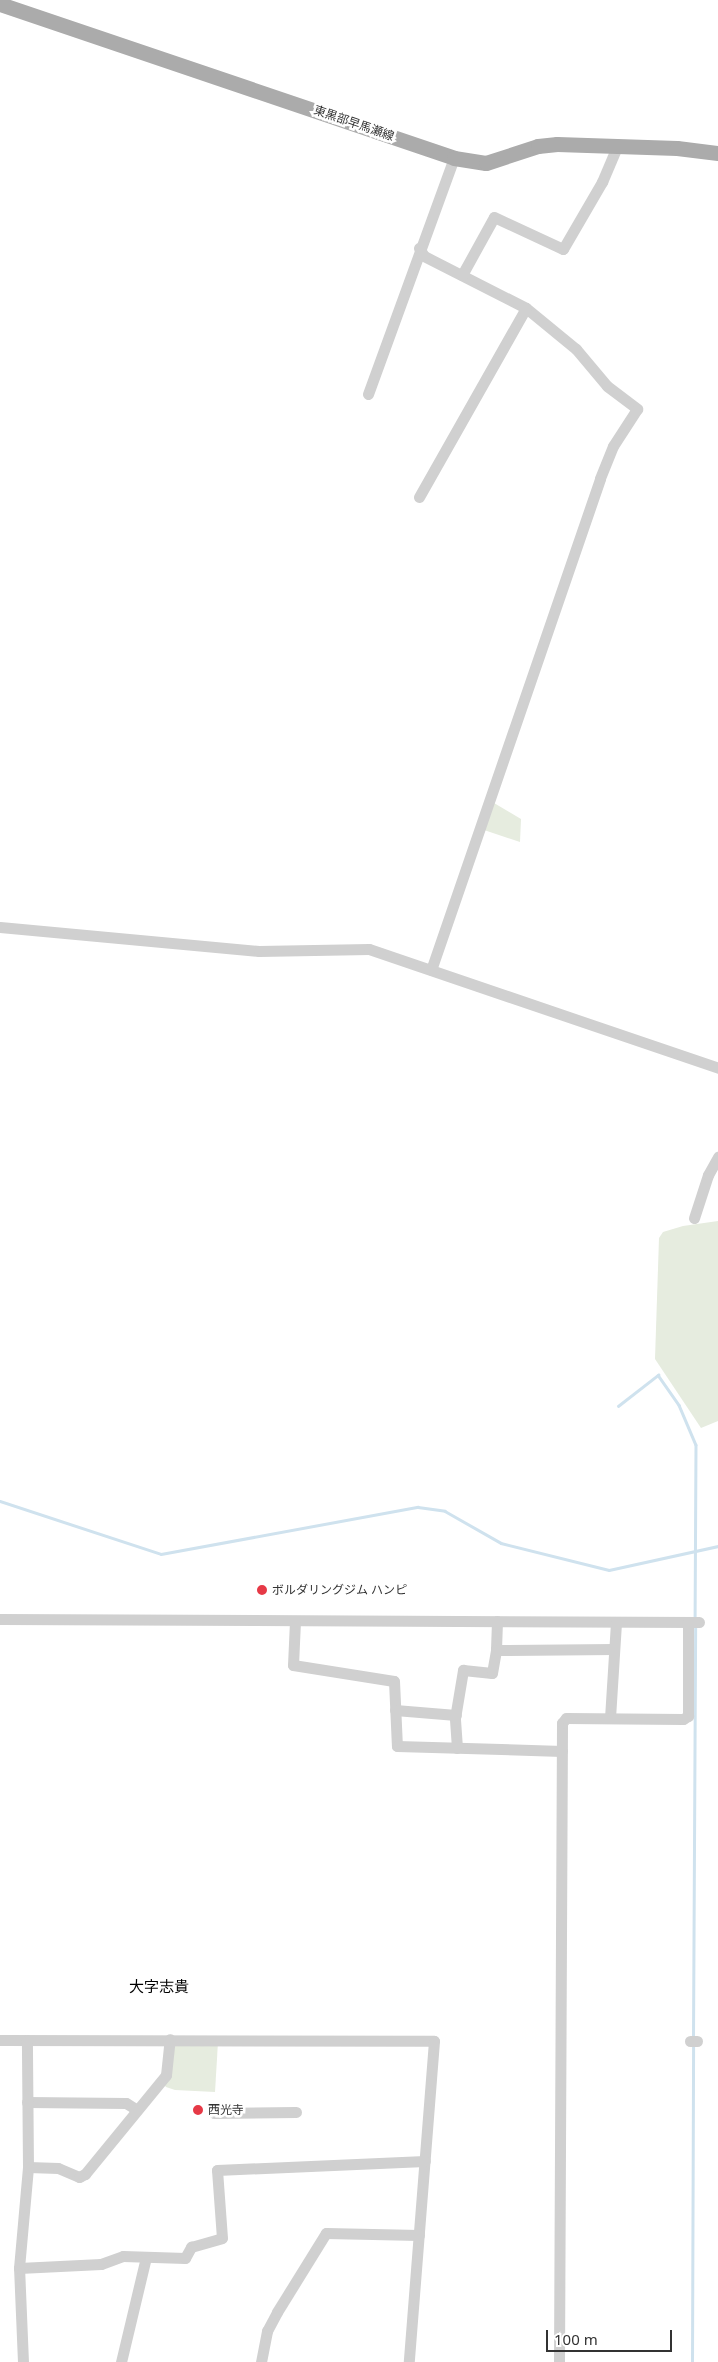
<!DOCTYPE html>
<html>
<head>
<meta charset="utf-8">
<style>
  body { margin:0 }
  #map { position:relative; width:718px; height:2362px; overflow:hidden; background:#fff; font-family:"Noto Sans","Noto Sans JP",sans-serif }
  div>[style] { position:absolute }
  .green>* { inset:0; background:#e6ecdf }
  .stream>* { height:2.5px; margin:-1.25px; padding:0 1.25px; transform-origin:1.25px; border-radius:1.25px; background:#cfe2ee }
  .minor>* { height:11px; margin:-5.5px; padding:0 5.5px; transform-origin:5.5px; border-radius:5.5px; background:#d0d0d0 }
  .major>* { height:15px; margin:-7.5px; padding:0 7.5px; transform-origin:7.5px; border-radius:7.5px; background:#ababab }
  .dots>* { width:14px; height:14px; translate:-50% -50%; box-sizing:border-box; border:2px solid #fff; border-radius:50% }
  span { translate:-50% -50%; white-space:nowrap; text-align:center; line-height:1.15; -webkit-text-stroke:5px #fff; paint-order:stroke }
  .street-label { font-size:12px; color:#333 }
  .poi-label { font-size:12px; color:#333 }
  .left { translate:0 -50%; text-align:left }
  .quarter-label { font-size:15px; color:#000 }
  .scale { position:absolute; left:546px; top:2330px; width:126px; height:22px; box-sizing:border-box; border:2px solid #333; border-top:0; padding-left:6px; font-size:15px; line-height:18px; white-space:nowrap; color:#333; -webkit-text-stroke:4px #fff; paint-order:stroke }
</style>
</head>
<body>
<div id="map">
  <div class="green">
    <div style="clip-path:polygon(494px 803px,521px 819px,520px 842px,484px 830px)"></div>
    <div style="clip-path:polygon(718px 1221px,718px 1421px,701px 1428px,655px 1359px,659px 1238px,663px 1232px,683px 1226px)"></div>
    <div style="clip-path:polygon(171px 2041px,218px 2042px,215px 2092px,175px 2090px,166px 2087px,162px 2082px)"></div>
  </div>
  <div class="stream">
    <div style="left:618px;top:1406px;width:51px;rotate:-37.8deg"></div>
    <div style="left:658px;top:1375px;width:37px;rotate:55deg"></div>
    <div style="left:679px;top:1405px;width:43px;rotate:67deg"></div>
    <div style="left:696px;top:1445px;width:173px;rotate:90.3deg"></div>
    <div style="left:0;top:1501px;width:169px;rotate:18.2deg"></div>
    <div style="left:161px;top:1554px;width:261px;rotate:-10.4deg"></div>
    <div style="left:418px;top:1507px;width:27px;rotate:8deg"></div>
    <div style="left:445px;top:1511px;width:64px;rotate:29.7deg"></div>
    <div style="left:501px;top:1543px;width:111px;rotate:14deg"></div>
    <div style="left:609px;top:1570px;width:112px;rotate:-12.4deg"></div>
    <div style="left:693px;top:2038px;width:412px;rotate:-89.7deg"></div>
    <div style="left:692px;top:2362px;width:318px;rotate:-89.8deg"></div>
  </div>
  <div class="minor">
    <div style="left:419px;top:248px;width:9px;rotate:58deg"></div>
    <div style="left:424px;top:256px;width:114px;rotate:27deg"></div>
    <div style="left:526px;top:308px;width:65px;rotate:39.4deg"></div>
    <div style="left:576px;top:349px;width:48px;rotate:50deg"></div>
    <div style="left:607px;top:386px;width:38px;rotate:37deg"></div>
    <div style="left:637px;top:409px;width:44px;rotate:123deg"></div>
    <div style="left:613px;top:446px;width:35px;rotate:112deg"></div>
    <div style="left:600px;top:479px;width:519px;rotate:108.99deg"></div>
    <div style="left:462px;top:275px;width:66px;rotate:-61.1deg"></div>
    <div style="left:494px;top:217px;width:76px;rotate:24.9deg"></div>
    <div style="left:563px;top:249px;width:78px;rotate:-59.8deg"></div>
    <div style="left:602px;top:182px;width:38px;rotate:-67deg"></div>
    <div style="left:368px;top:394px;width:251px;rotate:-70deg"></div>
    <div style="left:419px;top:497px;width:217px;rotate:-60.5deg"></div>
    <div style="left:0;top:927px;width:260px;rotate:5.3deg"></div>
    <div style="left:259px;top:951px;width:110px;rotate:-1deg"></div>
    <div style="left:369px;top:949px;width:369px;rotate:18.8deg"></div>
    <div style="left:694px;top:1218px;width:45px;rotate:-72deg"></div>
    <div style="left:708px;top:1175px;width:21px;rotate:-61deg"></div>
    <div style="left:0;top:1619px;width:699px;rotate:0.25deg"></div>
    <div style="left:295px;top:1621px;width:44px;rotate:92.6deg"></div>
    <div style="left:293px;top:1665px;width:102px;rotate:9deg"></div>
    <div style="left:394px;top:1681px;width:65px;rotate:87.4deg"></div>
    <div style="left:397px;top:1746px;width:165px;rotate:1.7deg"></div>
    <div style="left:497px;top:1621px;width:29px;rotate:92deg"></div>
    <div style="left:496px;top:1650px;width:118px;rotate:-0.5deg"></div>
    <div style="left:395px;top:1710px;width:61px;rotate:4.7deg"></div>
    <div style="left:610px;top:1718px;width:96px;rotate:-86.4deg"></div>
    <div style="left:457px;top:1748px;width:30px;rotate:-94deg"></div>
    <div style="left:455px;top:1718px;width:49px;rotate:-80.5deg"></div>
    <div style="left:463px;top:1670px;width:29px;rotate:6deg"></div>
    <div style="left:492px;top:1673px;width:23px;rotate:-80deg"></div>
    <div style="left:0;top:2040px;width:434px;rotate:0.1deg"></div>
    <div style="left:434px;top:2041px;width:322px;rotate:94.5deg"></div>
    <div style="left:690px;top:2041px;width:7px"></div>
    <div style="left:27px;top:2102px;width:99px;rotate:0.6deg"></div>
    <div style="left:126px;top:2103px;width:13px;rotate:32deg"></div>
    <div style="left:214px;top:2113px;width:82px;rotate:-0.7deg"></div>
    <div style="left:28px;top:2167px;width:30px;rotate:2deg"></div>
    <div style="left:58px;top:2168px;width:23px;rotate:23deg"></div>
    <div style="left:79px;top:2177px;width:7px;rotate:-27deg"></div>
    <div style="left:85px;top:2174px;width:128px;rotate:-50.7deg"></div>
    <div style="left:166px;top:2075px;width:36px;rotate:-84deg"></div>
    <div style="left:19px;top:2268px;width:82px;rotate:-2.8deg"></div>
    <div style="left:101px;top:2264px;width:23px;rotate:-20deg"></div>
    <div style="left:123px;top:2256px;width:62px;rotate:1.8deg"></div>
    <div style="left:185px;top:2258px;width:13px;rotate:-61deg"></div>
    <div style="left:191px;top:2247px;width:32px;rotate:-16deg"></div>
    <div style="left:222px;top:2238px;width:68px;rotate:-94.2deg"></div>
    <div style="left:217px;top:2170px;width:208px;rotate:-2.5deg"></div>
    <div style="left:23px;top:2362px;width:94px;rotate:-92.4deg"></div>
    <div style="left:19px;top:2268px;width:101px;rotate:-84.9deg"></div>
    <div style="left:28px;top:2167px;width:127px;rotate:-90.5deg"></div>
    <div style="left:121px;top:2362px;width:108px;rotate:-76.6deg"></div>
    <div style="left:261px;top:2362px;width:32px;rotate:-79deg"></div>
    <div style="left:267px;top:2331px;width:21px;rotate:-62deg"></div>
    <div style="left:277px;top:2312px;width:93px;rotate:-58.2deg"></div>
    <div style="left:326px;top:2233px;width:93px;rotate:1.2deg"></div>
    <div style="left:559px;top:2362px;width:639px;rotate:-89.73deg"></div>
    <div style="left:562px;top:1723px;width:6px;rotate:-51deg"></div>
    <div style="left:566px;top:1718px;width:117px;rotate:0.5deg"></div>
    <div style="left:683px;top:1719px;width:6px;rotate:-31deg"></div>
    <div style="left:688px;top:1716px;width:94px;rotate:-90deg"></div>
  </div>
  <div class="major">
    <div style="left:0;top:4px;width:479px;rotate:18.7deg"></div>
    <div style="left:454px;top:158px;width:32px;rotate:9deg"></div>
    <div style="left:486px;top:163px;width:55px;rotate:-18.1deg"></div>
    <div style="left:538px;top:146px;width:19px;rotate:-6deg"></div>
    <div style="left:557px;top:144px;width:120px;rotate:1.9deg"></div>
    <div style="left:677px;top:148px;width:41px;rotate:7deg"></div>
  </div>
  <div class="dots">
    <div style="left:262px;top:1590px;background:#e63946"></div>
    <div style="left:198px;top:2110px;background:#e63946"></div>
  </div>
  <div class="street-label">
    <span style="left:354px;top:123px;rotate:19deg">東黒部早馬瀬線</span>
  </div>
  <div class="poi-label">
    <span class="left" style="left:272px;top:1590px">ボルダリングジム ハンピ</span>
    <span class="left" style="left:208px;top:2110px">西光寺</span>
  </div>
  <div class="quarter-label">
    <span style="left:159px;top:1987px">大字志貴</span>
  </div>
  <div class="scale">100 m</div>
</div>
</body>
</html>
